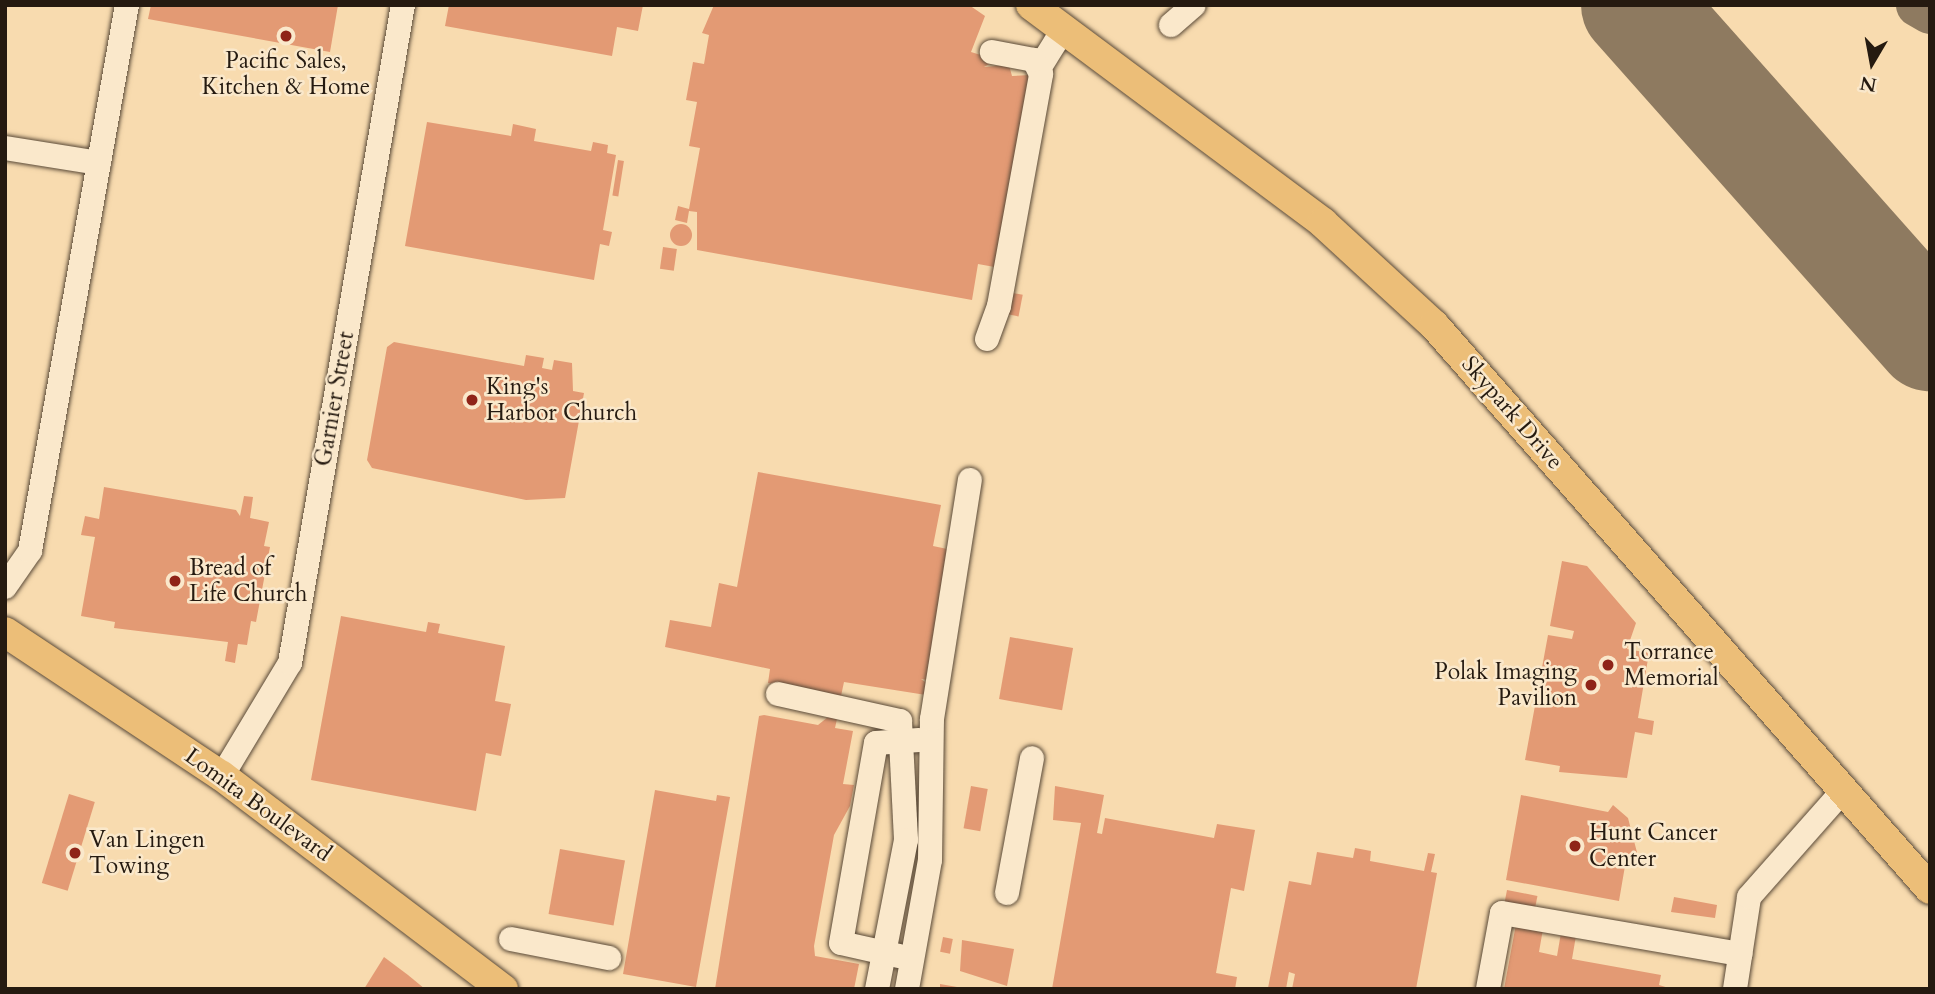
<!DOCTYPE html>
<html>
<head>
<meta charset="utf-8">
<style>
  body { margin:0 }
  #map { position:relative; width:1935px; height:994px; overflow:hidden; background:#f8dbaf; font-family:Cardo,serif }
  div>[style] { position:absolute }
  .taxiway>* { height:44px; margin:-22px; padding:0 22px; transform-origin:22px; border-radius:22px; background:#8e7a60 }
  .runway>* { height:110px; margin:-55px; padding:0 55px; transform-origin:55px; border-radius:55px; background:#8e7a60 }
  .building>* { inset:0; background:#e39a74; transform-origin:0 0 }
  .round { border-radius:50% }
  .roads { filter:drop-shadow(0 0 2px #5a4a38) drop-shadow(0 0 2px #5a4a38) }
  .minor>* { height:24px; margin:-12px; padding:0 12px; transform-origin:12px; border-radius:12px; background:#fae8cb }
  .major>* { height:30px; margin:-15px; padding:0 15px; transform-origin:15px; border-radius:15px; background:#ecbe78 }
  .dots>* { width:19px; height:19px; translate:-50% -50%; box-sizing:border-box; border:4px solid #fae8cb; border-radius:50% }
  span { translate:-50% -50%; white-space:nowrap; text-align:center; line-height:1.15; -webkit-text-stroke:5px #fae8cb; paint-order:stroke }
  .poi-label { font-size:23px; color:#251a10 }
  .left { translate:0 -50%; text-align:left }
  .right { translate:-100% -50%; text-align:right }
  .street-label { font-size:23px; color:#251a10 }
  .frame { position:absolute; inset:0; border:7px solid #251a10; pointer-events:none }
  .north { position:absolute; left:1837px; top:28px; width:70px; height:70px; -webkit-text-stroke:5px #fae8cb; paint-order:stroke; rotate:190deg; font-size:19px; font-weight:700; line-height:28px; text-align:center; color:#251a10 }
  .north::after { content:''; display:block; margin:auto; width:24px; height:32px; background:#251a10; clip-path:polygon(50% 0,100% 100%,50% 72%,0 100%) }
</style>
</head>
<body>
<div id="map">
  <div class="taxiway">
    <div style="left:1918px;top:5px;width:14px;rotate:30deg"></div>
  </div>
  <div class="runway">
    <div style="left:1636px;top:5px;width:443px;rotate:48.4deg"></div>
  </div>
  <div class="building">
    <div style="clip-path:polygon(151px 5px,338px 5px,330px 52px,148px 19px)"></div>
    <div style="clip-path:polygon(449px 5px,643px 5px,638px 31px,617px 27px,612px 56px,445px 26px)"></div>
    <div style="clip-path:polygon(714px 5px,969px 5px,985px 16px,971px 52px,997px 60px,984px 67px,1009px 65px,1012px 76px,1030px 75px,1000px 268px,978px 264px,972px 300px,697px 250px,697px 212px,689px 211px,687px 223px,675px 220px,678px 206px,689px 209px,700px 148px,689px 146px,697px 102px,686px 100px,693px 62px,704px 64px,709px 35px,702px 33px)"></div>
    <div style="clip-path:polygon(427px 122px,511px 136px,513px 124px,536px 129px,534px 141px,591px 151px,593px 142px,608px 145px,607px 153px,616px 155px,603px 230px,612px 232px,609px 246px,600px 244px,594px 280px,405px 246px)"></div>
    <div style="left:618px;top:160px;width:6px;height:36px;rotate:9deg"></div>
    <div class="round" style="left:670px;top:224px;width:22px;height:22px"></div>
    <div style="left:663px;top:247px;width:14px;height:22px;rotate:8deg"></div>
    <div style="left:1008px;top:292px;width:15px;height:22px;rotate:11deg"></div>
    <div style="clip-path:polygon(394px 342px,524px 366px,526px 355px,544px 358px,542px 368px,552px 370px,554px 360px,572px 363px,573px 391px,584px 393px,565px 498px,526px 500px,372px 468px,367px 460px,387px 347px)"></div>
    <div style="clip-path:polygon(758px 472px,941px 505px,933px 546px,952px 550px,928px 680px,921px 679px,928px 684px,926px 695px,844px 682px,841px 696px,768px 683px,770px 669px,665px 647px,670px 620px,711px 627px,719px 583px,737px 587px)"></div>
    <div style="clip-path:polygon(104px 487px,236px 510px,240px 516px,244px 496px,253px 497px,250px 518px,269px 522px,264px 546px,270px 547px,256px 622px,251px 621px,247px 645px,238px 644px,235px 663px,225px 661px,228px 642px,114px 628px,115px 622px,81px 616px,95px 537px,81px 535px,85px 516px,99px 519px)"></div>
    <div style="clip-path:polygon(1562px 561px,1587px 566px,1636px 623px,1627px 649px,1649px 653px,1638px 718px,1654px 721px,1652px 735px,1635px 732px,1627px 778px,1559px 772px,1560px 766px,1525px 760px,1548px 635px,1572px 639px,1574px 631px,1550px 626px)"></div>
    <div style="clip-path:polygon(341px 616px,426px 632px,428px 622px,440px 624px,438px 633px,505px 646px,495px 701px,511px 704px,501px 756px,486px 753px,476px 811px,311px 780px)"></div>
    <div style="left:1010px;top:637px;width:64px;height:63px;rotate:10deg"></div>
    <div style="clip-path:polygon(764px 715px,818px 725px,828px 717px,837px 719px,835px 728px,853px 731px,843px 784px,854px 785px,850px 806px,834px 835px,814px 946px,815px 956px,859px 964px,854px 989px,715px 989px,759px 716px)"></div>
    <div style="left:971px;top:786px;width:17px;height:43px;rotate:10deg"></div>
    <div style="clip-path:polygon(1055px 786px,1104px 795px,1097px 833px,1102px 834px,1105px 818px,1214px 838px,1217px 824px,1255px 830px,1244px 891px,1231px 888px,1216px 973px,1237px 977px,1235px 989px,1052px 989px,1081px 823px,1053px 820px)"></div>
    <div style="clip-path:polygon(655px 790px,716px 801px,717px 795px,730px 797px,696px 987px,623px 974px)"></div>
    <div style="left:69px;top:794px;width:27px;height:93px;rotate:17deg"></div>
    <div style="clip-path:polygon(1521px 795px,1608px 812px,1613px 805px,1628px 818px,1639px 860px,1637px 868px,1625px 866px,1619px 901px,1506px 880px)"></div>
    <div style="clip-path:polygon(1355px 848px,1371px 851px,1370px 861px,1424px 871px,1428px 853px,1435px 854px,1431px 872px,1437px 873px,1416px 989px,1292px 989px,1295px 974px,1289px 972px,1286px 989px,1268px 988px,1289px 881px,1311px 885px,1317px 852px,1353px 858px)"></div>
    <div style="left:560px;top:849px;width:66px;height:66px;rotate:10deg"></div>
    <div style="left:1507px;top:890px;width:31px;height:16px;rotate:11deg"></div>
    <div style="clip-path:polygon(1674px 897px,1717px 905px,1715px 918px,1671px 912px)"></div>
    <div style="clip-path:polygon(1516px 924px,1543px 929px,1539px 952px,1557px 956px,1562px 927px,1577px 930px,1572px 959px,1661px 975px,1659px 985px,1672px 989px,1504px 989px)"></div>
    <div style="left:943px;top:937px;width:10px;height:15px;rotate:11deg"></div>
    <div style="clip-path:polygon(962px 940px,1014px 949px,1007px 986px,960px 971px)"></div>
    <div style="clip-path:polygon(384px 957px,408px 975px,425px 989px,364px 989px)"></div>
    <div style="clip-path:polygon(940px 984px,957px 987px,957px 989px,940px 989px)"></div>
  </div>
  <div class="roads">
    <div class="minor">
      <div style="left:1171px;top:25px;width:30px;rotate:-41deg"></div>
      <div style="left:1040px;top:67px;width:44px;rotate:-58.1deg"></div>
      <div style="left:5px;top:148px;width:95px;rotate:9.1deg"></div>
      <div style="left:987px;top:339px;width:35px;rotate:-70deg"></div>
      <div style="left:999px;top:306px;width:236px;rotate:-79.7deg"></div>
      <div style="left:1041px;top:74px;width:16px;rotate:-117deg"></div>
      <div style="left:1034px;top:60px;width:43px;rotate:-169.2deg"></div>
      <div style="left:5px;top:587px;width:44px;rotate:-55.2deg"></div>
      <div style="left:30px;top:551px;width:555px;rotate:-79.93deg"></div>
      <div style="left:778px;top:694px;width:125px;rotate:12.5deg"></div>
      <div style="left:900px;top:721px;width:119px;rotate:87.1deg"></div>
      <div style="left:906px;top:840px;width:152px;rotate:101deg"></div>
      <div style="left:222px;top:776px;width:132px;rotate:-59deg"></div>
      <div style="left:290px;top:663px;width:668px;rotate:-80.26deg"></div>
      <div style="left:1007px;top:893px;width:137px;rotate:-79.5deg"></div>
      <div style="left:511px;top:939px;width:100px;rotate:11deg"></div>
      <div style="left:899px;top:956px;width:59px;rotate:-167.4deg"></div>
      <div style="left:841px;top:943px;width:203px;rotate:-80.1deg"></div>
      <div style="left:876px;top:743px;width:43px;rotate:-4deg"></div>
      <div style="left:907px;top:989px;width:131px;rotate:-79.9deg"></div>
      <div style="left:930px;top:860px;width:141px;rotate:-89.2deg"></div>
      <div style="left:932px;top:719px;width:242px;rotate:-81deg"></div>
      <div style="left:1488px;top:989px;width:77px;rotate:-79.6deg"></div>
      <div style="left:1502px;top:913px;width:242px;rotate:9.8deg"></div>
      <div style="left:1735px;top:989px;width:93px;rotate:-81.3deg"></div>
      <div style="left:1749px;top:897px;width:140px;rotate:-48.5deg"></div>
    </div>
    <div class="major">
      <div style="left:1031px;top:5px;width:364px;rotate:36.7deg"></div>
      <div style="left:1323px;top:223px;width:151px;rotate:42.6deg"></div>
      <div style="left:1434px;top:325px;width:751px;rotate:48.67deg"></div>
      <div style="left:5px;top:632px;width:260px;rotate:33.6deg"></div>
      <div style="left:222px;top:776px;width:353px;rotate:37.2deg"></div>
    </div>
  </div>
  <div class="dots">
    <div style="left:286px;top:36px;background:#8f2418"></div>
    <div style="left:472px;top:400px;background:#8f2418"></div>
    <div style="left:175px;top:581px;background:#8f2418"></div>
    <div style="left:1608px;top:665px;background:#8f2418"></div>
    <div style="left:1591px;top:685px;background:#8f2418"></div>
    <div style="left:1575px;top:846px;background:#8f2418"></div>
    <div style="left:75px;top:853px;background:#8f2418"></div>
  </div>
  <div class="poi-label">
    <span style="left:286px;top:74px">Pacific Sales,<br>Kitchen &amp; Home</span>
    <span class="left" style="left:486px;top:400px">King's<br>Harbor Church</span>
    <span class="left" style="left:189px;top:581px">Bread of<br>Life Church</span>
    <span class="left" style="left:1624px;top:665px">Torrance<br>Memorial</span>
    <span class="right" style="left:1577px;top:685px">Polak Imaging<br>Pavilion</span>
    <span class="left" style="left:1589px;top:846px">Hunt Cancer<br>Center</span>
    <span class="left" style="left:89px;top:853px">Van Lingen<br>Towing</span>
  </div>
  <div class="street-label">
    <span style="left:335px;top:399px;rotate:-80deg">Garnier Street</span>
    <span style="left:1512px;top:413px;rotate:49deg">Skypark Drive</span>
    <span style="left:258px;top:805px;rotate:36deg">Lomita Boulevard</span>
  </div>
  <div class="frame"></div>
  <div class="north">N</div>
</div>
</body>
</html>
